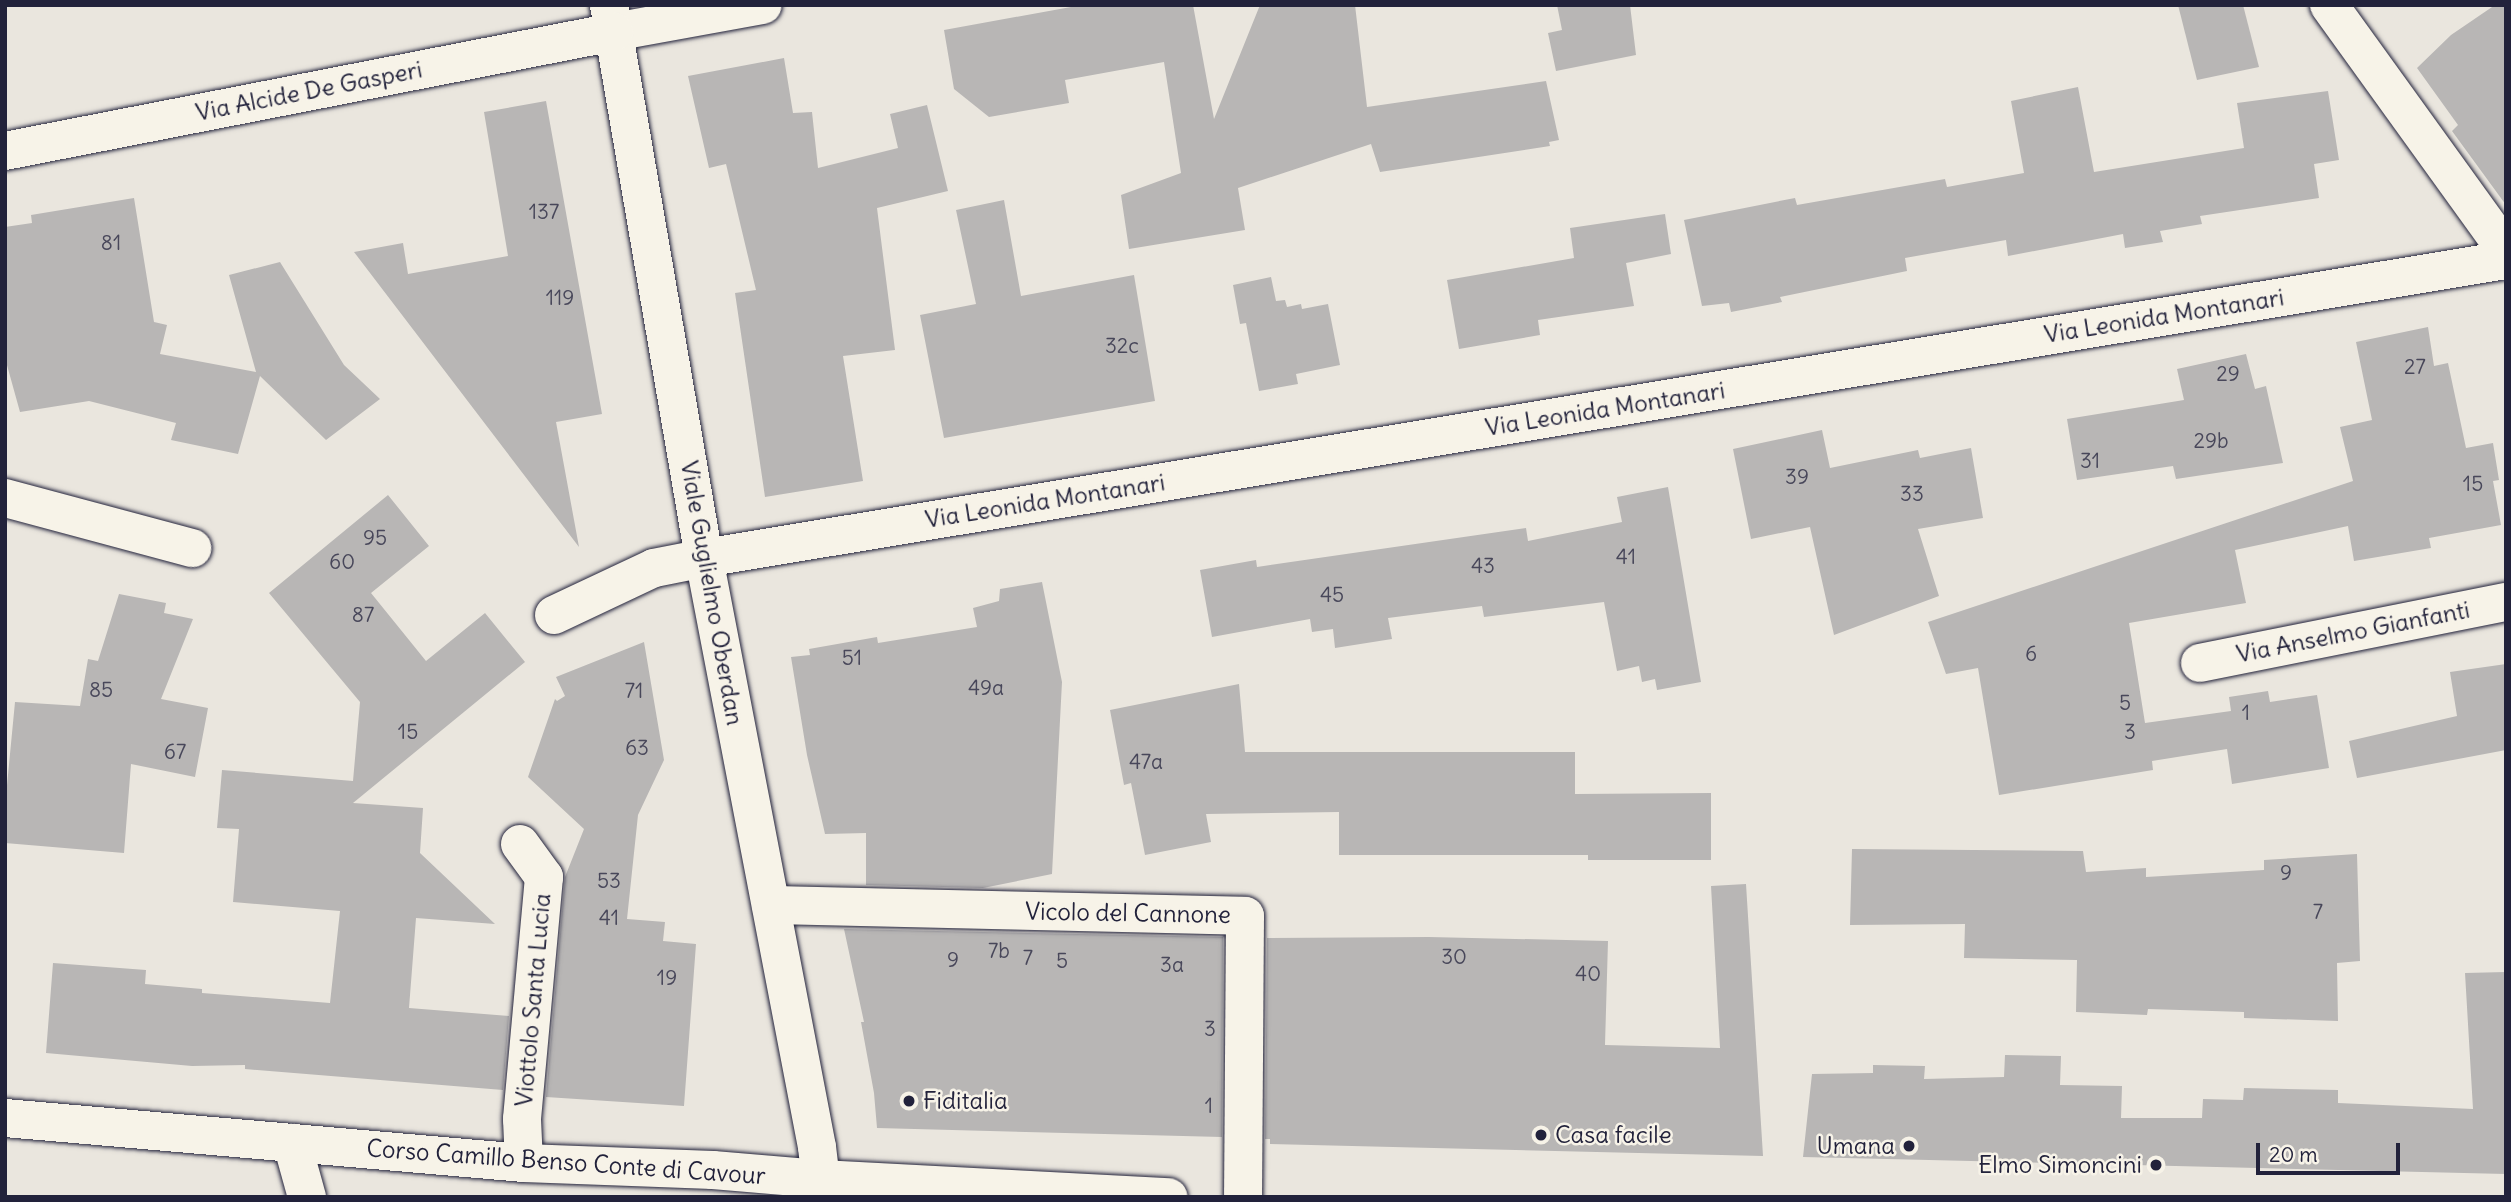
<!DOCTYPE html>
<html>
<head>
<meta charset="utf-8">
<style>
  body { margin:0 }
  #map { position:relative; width:2511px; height:1202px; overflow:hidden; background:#eae6de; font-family:Delius,sans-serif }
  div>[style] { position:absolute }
  .building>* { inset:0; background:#b8b6b5 }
  .roads { filter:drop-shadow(0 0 2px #22223b) drop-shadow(0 0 2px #22223b) }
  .minor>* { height:38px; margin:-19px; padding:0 19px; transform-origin:19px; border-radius:19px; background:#f7f3e8 }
  .major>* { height:38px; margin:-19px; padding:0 19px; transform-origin:19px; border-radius:19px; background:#f7f3e8 }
  .dots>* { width:19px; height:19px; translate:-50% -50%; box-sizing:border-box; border:4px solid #f7f3e8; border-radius:50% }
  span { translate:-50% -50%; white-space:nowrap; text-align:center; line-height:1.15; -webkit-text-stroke:5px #f7f3e8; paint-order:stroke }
  .number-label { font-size:21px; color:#48475a }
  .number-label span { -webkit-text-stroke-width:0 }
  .street-label { font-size:24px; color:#22223b }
  .poi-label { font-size:24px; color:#22223b }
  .left { translate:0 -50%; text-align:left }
  .right { translate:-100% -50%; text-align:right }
  .frame { position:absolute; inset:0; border:7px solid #22223b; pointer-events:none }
  .scale { position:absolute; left:2256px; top:1143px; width:144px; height:32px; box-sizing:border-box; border:4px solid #22223b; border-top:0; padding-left:9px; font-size:21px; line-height:24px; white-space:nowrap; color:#22223b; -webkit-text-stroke:5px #f7f3e8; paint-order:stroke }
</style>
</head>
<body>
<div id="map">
  <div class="building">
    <div style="clip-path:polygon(1082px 5px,1193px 5px,1214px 119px,1260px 5px,1355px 5px,1367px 107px,1546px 81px,1559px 140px,1549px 142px,1550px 146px,1380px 172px,1371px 144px,1238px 188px,1245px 230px,1129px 249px,1121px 195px,1181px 173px,1164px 62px,1065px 80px,1069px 103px,989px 117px,954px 89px,944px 30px)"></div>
    <div style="clip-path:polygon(1557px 5px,1630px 5px,1636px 55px,1556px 71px,1548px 33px,1562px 30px)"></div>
    <div style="clip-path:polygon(2178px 5px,2243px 5px,2259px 67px,2197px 80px)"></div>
    <div style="clip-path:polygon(2495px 5px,2506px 5px,2506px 205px,2452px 131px,2458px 125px,2417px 68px,2451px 35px)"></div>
    <div style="clip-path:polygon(784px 58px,793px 113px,812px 112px,818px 168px,898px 148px,890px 114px,927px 105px,948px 191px,877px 208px,895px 350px,843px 356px,863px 481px,765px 497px,735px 293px,756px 290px,726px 164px,709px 168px,688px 76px)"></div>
    <div style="clip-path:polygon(2078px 87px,2094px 172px,2244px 148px,2237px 103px,2328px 91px,2339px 160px,2314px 164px,2319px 198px,2200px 216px,2202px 224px,2160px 231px,2163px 242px,2125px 248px,2123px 234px,2008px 256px,2006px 240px,1905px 258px,1907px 271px,1780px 297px,1782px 302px,1731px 312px,1729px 303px,1702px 306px,1684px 220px,1795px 198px,1797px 205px,1945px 179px,1947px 187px,2024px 173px,2011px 101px)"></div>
    <div style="clip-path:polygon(546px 101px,602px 414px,556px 422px,579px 547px,354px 252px,403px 243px,408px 274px,508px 256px,484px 112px)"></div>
    <div style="clip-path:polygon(134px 198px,154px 322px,167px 325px,160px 354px,256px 372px,229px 275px,280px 262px,344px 365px,380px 399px,326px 440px,260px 376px,238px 454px,171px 440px,176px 423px,89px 401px,20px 412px,5px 358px,5px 227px,32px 223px,31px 215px)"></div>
    <div style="clip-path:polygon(1004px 200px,1021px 296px,1134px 275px,1155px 401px,944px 438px,920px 315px,976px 304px,956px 210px)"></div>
    <div style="clip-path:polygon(1665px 214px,1671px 254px,1626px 263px,1634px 306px,1538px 320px,1540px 335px,1459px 349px,1447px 280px,1574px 258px,1570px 228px)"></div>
    <div style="clip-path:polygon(1271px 277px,1276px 301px,1285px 300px,1287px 307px,1301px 304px,1302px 309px,1328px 304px,1340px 365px,1296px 374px,1298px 384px,1259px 391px,1246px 323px,1240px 324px,1233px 285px)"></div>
    <div style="clip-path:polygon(2428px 327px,2434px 366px,2448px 363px,2466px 448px,2493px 443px,2499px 480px,2493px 481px,2501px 525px,2429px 538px,2431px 548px,2354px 561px,2348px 526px,2235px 550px,2246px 603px,2129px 623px,2145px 723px,2231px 711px,2229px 697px,2268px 691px,2270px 702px,2317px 695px,2329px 768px,2232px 784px,2227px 749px,2152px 761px,2153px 770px,1999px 795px,1978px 668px,1946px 674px,1928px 622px,2353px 481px,2340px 427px,2372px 420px,2356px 342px)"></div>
    <div style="clip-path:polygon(2246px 354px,2255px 389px,2266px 386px,2283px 463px,2176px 479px,2173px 466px,2077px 480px,2067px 419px,2184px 400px,2177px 369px)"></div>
    <div style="clip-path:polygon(1822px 430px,1830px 468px,1918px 450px,1920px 458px,1971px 448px,1983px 518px,1918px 529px,1939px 596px,1834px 635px,1810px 527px,1751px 539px,1733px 449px)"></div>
    <div style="clip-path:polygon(1668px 487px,1701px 682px,1657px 690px,1655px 679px,1642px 682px,1639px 666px,1617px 671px,1604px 602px,1484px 617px,1482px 606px,1388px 618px,1392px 639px,1335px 648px,1333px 629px,1312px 632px,1310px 619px,1212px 637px,1200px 570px,1256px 560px,1257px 567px,1526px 528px,1528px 541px,1622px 522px,1617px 497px)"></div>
    <div style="clip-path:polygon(388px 495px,429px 546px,371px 593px,426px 661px,485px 613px,525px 662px,353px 803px,423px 808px,420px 853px,495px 924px,416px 918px,409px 1008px,509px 1016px,503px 1090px,245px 1069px,245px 1065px,192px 1066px,46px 1053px,53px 963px,146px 970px,145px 984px,202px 989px,202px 993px,330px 1003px,340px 911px,233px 902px,239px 829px,217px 828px,222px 770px,353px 781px,360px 702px,269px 593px)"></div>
    <div style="clip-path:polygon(1042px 582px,1062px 682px,1052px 874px,983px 888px,866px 885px,866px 833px,825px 834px,807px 755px,791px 657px,810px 655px,809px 649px,877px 637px,878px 643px,977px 627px,973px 608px,999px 601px,1000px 589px)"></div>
    <div style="clip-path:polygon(119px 594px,166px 603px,164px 613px,193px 619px,161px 699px,208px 708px,195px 777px,131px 764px,124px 853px,5px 843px,5px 806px,15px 702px,80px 706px,88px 659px,98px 661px)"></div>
    <div style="clip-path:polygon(644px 642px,664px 760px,638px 815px,627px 919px,665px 922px,663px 941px,696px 944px,684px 1106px,546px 1097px,565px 877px,584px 829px,528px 777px,555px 699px,557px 701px,565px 696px,556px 677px)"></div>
    <div style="clip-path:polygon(2506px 664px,2506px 750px,2357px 778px,2349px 741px,2457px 716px,2450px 672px)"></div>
    <div style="clip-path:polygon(1239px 684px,1245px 752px,1575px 752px,1575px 794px,1711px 793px,1711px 860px,1588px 860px,1588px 855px,1339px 855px,1339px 812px,1206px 814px,1211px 842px,1145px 855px,1131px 783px,1124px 785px,1110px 710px)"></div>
    <div style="clip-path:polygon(1852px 849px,2083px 851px,2086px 872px,2146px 868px,2146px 877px,2264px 870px,2264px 860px,2357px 854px,2360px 961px,2337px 963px,2338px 1021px,2244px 1018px,2244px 1012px,2148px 1009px,2147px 1015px,2076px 1012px,2077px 960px,1964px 958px,1965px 924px,1850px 925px)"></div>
    <div style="clip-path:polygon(1746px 884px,1763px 1156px,1270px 1144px,1270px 1139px,1265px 1139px,1267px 938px,1429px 937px,1608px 941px,1605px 1045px,1720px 1048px,1711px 886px)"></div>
    <div style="clip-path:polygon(844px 929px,1223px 937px,1222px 1137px,877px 1128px,874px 1093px,861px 1022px,864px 1022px)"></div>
    <div style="clip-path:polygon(2506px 972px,2506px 1174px,1803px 1157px,1812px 1074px,1873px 1073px,1873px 1065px,1925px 1066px,1924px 1079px,2004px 1077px,2005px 1055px,2061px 1056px,2060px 1085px,2122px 1086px,2121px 1118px,2202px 1118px,2203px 1099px,2243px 1100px,2244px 1088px,2338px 1090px,2338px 1103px,2473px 1109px,2465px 973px)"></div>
  </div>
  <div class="roads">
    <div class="minor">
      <div style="left:2329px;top:5px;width:302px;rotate:54.2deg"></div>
      <div style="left:614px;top:32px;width:151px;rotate:-10.3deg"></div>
      <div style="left:5px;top:498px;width:194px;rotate:15deg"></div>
      <div style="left:554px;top:615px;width:110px;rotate:-25.2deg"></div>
      <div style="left:654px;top:568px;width:51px;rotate:-11.3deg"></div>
      <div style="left:704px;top:558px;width:1826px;rotate:-9.39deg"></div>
      <div style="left:2200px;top:663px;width:312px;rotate:-11.3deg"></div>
      <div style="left:520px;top:844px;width:41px;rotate:54deg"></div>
      <div style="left:544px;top:877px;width:243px;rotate:95.2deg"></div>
      <div style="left:522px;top:1119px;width:44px;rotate:87.4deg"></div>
      <div style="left:771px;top:905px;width:474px;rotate:1.3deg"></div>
      <div style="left:1245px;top:916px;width:281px;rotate:90.4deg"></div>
      <div style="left:292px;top:1143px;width:56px;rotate:74.5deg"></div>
      <div style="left:820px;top:1179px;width:349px;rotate:3deg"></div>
    </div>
    <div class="major">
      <div style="left:609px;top:5px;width:561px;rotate:80.25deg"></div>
      <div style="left:704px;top:558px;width:600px;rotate:79.14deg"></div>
      <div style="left:817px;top:1147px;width:50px;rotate:83.2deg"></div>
      <div style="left:5px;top:151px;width:621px;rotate:-11.06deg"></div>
      <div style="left:5px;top:1118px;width:521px;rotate:4.96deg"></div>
      <div style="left:524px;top:1163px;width:189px;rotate:2.1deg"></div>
      <div style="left:713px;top:1170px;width:107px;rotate:4.8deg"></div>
    </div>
  </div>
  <div class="dots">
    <div style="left:909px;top:1101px;background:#22223b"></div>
    <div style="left:1541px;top:1135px;background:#22223b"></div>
    <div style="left:1909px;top:1146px;background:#22223b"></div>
    <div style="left:2156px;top:1165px;background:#22223b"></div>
  </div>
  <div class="number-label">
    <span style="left:544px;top:212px">137</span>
    <span style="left:111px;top:243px">81</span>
    <span style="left:560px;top:298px">119</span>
    <span style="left:1122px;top:346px">32c</span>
    <span style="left:2415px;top:367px">27</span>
    <span style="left:2228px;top:374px">29</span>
    <span style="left:2211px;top:441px">29b</span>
    <span style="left:2090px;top:461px">31</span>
    <span style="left:1797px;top:477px">39</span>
    <span style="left:2473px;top:484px">15</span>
    <span style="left:1912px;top:494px">33</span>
    <span style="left:375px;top:538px">95</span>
    <span style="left:1626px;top:557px">41</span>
    <span style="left:342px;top:562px">60</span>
    <span style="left:1483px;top:566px">43</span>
    <span style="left:1332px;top:595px">45</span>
    <span style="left:363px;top:615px">87</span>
    <span style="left:2031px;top:654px">6</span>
    <span style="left:852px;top:658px">51</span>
    <span style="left:986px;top:688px">49a</span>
    <span style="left:101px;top:690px">85</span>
    <span style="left:634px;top:691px">71</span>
    <span style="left:2125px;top:703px">5</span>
    <span style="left:2246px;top:713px">1</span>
    <span style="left:408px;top:732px">15</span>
    <span style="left:2130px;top:732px">3</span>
    <span style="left:637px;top:748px">63</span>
    <span style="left:175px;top:752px">67</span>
    <span style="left:1146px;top:762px">47a</span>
    <span style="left:2286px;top:873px">9</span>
    <span style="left:609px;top:881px">53</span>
    <span style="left:2318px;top:912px">7</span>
    <span style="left:609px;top:918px">41</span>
    <span style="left:999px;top:951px">7b</span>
    <span style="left:1454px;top:957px">30</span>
    <span style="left:1028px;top:958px">7</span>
    <span style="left:953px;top:960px">9</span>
    <span style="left:1062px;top:961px">5</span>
    <span style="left:1172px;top:965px">3a</span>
    <span style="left:1588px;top:974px">40</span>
    <span style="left:667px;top:978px">19</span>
    <span style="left:1210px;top:1029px">3</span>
    <span style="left:1209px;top:1106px">1</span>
  </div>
  <div class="street-label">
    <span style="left:309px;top:91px;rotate:-11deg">Via Alcide De Gasperi</span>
    <span style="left:2164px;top:316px;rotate:-9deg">Via Leonida Montanari</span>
    <span style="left:1605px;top:409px;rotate:-9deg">Via Leonida Montanari</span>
    <span style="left:1045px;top:501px;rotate:-9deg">Via Leonida Montanari</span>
    <span style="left:712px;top:593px;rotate:80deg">Viale Guglielmo Oberdan</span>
    <span style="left:2353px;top:632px;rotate:-11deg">Via Anselmo Gianfanti</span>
    <span style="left:1128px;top:913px;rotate:1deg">Vicolo del Cannone</span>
    <span style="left:533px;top:1000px;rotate:-85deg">Viottolo Santa Lucia</span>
    <span style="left:566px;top:1162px;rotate:4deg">Corso Camillo Benso Conte di Cavour</span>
  </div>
  <div class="poi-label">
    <span class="left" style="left:923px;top:1101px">Fiditalia</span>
    <span class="left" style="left:1555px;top:1135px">Casa facile</span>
    <span class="right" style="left:1895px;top:1146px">Umana</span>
    <span class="right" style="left:2142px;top:1165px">Elmo Simoncini</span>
  </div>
  <div class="frame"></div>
  <div class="scale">20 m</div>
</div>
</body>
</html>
